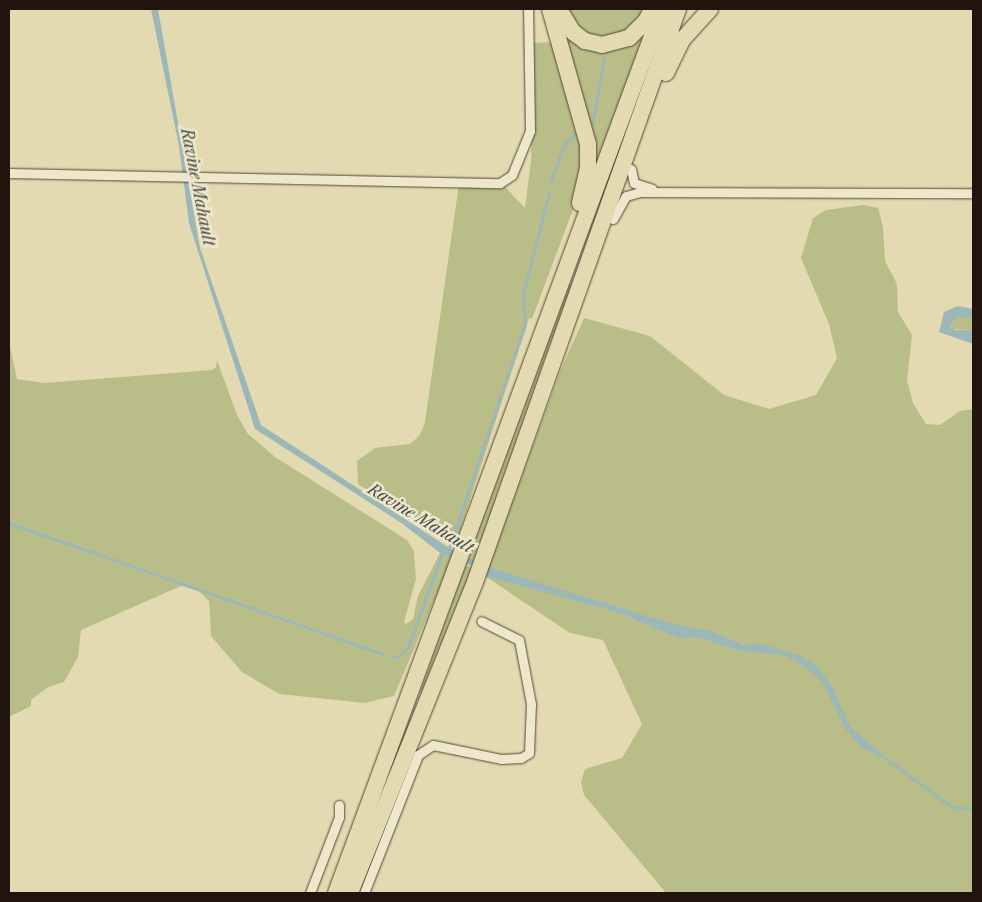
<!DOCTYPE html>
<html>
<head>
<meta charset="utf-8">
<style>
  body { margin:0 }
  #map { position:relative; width:982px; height:902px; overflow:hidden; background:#e4dab1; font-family:"Libre Caslon Text",serif }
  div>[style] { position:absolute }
  .green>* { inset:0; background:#b9be88 }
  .water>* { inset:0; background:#9bb7b8 }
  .stream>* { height:2.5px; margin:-1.25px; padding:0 1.25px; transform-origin:1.25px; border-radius:1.25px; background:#9bb7b8 }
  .roads { filter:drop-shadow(0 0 1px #514635) drop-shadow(0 0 1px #514635) }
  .street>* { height:9px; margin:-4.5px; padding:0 4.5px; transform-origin:4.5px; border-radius:4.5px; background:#ede7cc }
  .highway>* { height:16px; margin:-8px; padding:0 8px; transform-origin:8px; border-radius:8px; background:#e4dab1 }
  span { translate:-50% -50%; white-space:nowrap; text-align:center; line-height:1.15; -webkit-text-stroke:5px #ede7cc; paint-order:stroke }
  .water-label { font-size:16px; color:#4b4d48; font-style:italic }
  .frame { position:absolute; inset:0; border:10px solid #20140c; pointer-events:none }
</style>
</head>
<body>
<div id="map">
  <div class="green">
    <div style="clip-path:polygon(563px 9px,646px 9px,627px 37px,585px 37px)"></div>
    <div style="clip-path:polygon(563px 29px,631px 45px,644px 37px,596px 164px)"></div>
    <div style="clip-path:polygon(556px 42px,585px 145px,575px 204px,532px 319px,529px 318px,455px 546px,358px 484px,357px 461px,375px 448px,410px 444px,420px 435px,425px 422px,459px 184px,496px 184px,505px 187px,525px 208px,531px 161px,533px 43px)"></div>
    <div style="clip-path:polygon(863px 205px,878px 208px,883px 227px,885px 261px,897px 284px,898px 312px,912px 335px,907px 380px,913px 403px,926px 424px,940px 425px,960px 411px,973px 409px,973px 893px,666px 893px,584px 795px,581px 782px,585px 769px,622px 758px,642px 724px,603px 640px,570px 633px,485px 576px,561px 369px,584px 318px,650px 336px,724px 395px,769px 409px,816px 395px,837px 358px,829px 324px,801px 258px,813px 218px,826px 210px)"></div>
    <div style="clip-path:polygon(566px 282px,574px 286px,477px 562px,467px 556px)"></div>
    <div style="clip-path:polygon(959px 315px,973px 318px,973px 330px,951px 329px,952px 319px)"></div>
    <div style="clip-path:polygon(9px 342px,17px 379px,44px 383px,212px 370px,216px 367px,217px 360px,237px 415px,248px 434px,275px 457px,407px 540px,414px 551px,416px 579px,404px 622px,406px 624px,413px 619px,418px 596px,440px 553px,452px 558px,394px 696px,365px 703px,279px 694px,242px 672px,211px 636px,209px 601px,194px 586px,181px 586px,81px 630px,78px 657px,64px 682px,48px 687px,31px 700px,31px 706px,9px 717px)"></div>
    <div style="clip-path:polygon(463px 564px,475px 569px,427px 691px,420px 692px)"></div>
  </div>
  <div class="water">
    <div style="clip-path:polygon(151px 9px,158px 9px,200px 248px,261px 425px,454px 551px,494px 569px,673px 624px,710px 631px,743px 645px,762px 644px,800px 656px,816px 665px,833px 688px,850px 727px,891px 762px,861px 747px,846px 730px,822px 681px,797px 661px,783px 655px,737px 650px,697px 637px,679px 638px,620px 613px,485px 576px,470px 565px,440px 553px,403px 524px,255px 429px,189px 223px,179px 146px)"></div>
    <div style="clip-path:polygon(958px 306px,973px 309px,973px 318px,956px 317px,950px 327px,955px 330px,973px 330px,973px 344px,939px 332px,944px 312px)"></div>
  </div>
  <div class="stream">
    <div style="left:592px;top:125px;width:68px;rotate:-79.8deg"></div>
    <div style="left:551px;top:181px;width:38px;rotate:-70deg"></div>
    <div style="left:564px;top:145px;width:17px;rotate:-45deg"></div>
    <div style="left:9px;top:523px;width:396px;rotate:19.3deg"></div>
    <div style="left:449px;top:548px;width:236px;rotate:-71.2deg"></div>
    <div style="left:525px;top:325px;width:30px;rotate:-94deg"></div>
    <div style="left:523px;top:295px;width:105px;rotate:-75.7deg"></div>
    <div style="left:391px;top:657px;width:7px"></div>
    <div style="left:398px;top:657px;width:14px;rotate:-45deg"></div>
    <div style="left:408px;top:647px;width:102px;rotate:-70deg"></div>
    <div style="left:888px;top:760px;width:78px;rotate:36.1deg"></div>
    <div style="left:951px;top:806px;width:22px;rotate:10deg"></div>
  </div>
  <div class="roads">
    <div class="street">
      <div style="left:631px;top:169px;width:14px;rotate:78deg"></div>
      <div style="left:634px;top:183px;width:19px;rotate:18deg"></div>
      <div style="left:9px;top:173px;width:491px;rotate:1.2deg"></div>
      <div style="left:500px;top:183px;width:14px;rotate:-34deg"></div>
      <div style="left:512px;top:175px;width:48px;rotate:-67.8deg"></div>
      <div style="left:530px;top:131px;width:122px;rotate:-90.9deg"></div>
      <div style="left:613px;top:219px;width:26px;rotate:-61deg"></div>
      <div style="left:626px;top:196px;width:15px;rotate:-16deg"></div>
      <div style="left:640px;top:192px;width:333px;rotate:0.2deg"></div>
      <div style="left:310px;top:893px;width:81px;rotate:-69.1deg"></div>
      <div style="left:339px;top:817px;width:12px;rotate:-90deg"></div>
      <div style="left:364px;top:893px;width:148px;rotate:-68.6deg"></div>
      <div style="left:418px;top:755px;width:18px;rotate:-34deg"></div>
      <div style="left:433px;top:745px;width:69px;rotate:11.6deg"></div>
      <div style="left:501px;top:759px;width:20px;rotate:-3deg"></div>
      <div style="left:521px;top:758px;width:9px;rotate:-32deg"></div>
      <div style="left:529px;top:753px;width:49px;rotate:-87.7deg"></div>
      <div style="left:531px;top:704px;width:65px;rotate:-100.6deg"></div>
      <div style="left:519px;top:640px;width:42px;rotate:-153.4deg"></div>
    </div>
    <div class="highway">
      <div style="left:550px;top:9px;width:140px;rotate:74.3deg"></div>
      <div style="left:588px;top:144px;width:24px;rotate:90deg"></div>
      <div style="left:588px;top:168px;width:36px;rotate:103deg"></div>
      <div style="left:559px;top:9px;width:27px;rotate:59deg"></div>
      <div style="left:573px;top:32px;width:15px;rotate:37deg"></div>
      <div style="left:585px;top:41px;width:17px;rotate:13deg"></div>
      <div style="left:602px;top:45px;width:28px;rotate:-15deg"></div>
      <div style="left:629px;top:38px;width:24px;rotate:-45deg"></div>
      <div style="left:646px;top:21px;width:13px;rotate:-63deg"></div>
      <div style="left:666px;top:73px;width:37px;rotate:-64deg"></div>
      <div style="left:682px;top:40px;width:42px;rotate:-47.9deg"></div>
      <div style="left:336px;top:893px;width:942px;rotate:-69.76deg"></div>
      <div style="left:350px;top:893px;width:335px;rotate:-68.1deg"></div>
      <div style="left:475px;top:582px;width:608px;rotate:-70.49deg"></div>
    </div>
  </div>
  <div class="water-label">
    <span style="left:198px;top:187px;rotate:79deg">Ravine Mahault</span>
    <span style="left:421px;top:518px;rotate:31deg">Ravine Mahault</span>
  </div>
  <div class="frame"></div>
</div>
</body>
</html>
